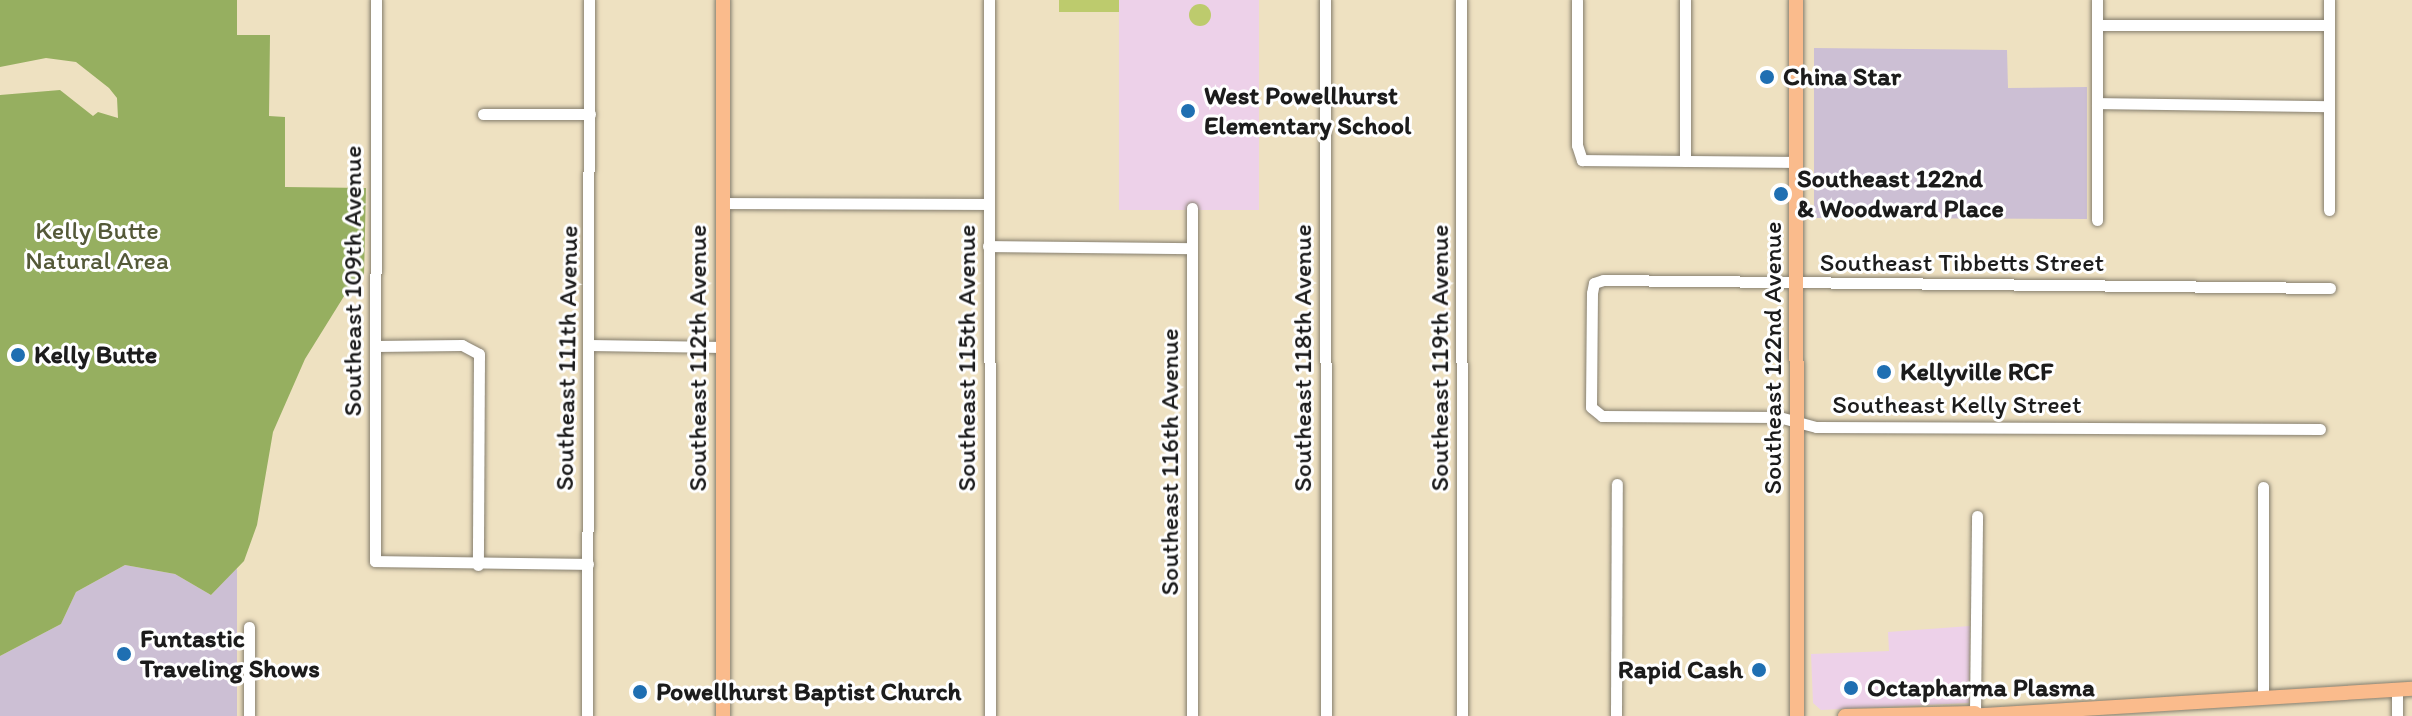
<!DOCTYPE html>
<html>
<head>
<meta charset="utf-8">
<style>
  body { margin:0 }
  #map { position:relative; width:2412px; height:716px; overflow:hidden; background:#eee1c1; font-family:Itim,sans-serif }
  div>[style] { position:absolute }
  .built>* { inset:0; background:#edd1e9; transform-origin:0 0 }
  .industrial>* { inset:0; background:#ccbfd4 }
  .green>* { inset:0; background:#bdcb6d; transform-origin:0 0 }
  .round { border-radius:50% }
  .forest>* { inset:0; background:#96af60 }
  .roads { filter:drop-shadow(0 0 2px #857e6e) drop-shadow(0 0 2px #857e6e) }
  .minor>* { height:11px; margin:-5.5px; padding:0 5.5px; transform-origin:5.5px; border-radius:5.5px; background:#fff }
  .major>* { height:14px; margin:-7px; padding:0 7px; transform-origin:7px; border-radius:7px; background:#fabb8c }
  .dots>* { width:22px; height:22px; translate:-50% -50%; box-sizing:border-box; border:4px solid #fff; border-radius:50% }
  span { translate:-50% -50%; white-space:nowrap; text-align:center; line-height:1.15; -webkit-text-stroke:6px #fff; paint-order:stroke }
  .poi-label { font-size:26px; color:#1c1c1c; font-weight:700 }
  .left { translate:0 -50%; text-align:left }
  .right { translate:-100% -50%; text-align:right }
  .park-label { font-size:26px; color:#545938 }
  .street-label { font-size:26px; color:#1c1c1c }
</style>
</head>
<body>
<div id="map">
  <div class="built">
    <div style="left:1119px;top:0;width:140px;height:210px"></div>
    <div style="clip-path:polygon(1970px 626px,1969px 703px,1821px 710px,1813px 703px,1811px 654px,1889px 651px,1888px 632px)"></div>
  </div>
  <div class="industrial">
    <div style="clip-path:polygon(1814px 48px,2007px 50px,2008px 88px,2087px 87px,2087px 219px,1814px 218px)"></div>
    <div style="clip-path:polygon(125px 565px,175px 574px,211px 595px,237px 568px,237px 716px,0 716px,0 656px,61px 624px,76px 592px)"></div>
  </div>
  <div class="green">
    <div style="left:1059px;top:0;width:60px;height:12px"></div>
    <div class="round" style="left:1189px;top:4px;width:22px;height:22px"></div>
  </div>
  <div class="forest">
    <div style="clip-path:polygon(0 0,237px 0,237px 35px,270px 35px,269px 116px,285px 117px,285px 187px,366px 188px,364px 275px,346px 293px,305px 359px,273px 432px,257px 525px,244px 561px,211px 595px,175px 574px,125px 565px,76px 592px,61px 624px,0 656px,0 95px,60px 90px,93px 116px,98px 112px,118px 118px,117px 98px,109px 88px,76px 62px,46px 58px,0 67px)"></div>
  </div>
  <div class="roads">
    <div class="minor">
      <div style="left:376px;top:0;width:561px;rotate:90.1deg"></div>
      <div style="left:375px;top:561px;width:213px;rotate:0.8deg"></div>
      <div style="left:989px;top:0;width:716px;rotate:89.92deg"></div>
      <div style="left:1325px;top:0;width:716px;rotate:89.92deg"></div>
      <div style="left:1461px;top:0;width:716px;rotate:89.92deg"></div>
      <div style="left:1577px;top:0;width:145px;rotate:90deg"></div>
      <div style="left:1577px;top:145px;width:16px;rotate:72deg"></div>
      <div style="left:1582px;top:160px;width:214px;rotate:0.5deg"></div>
      <div style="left:1685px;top:0;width:161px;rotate:90deg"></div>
      <div style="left:2097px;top:25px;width:232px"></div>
      <div style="left:2097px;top:103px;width:229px;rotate:0.8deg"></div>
      <div style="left:483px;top:114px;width:107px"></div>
      <div style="left:722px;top:203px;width:267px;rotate:0.2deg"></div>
      <div style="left:1192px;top:208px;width:508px;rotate:90deg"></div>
      <div style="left:2329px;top:210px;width:210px;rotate:-90deg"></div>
      <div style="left:2097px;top:220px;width:220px;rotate:-90deg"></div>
      <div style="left:988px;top:246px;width:203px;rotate:0.6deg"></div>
      <div style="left:589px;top:345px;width:134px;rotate:0.9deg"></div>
      <div style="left:375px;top:346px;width:87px;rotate:-0.7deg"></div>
      <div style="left:462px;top:345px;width:19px;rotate:28deg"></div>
      <div style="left:479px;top:354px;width:211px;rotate:90.3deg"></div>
      <div style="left:2320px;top:429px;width:504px;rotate:-179.77deg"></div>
      <div style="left:1816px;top:427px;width:38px;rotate:-165deg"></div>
      <div style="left:1779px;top:417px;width:177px;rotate:-179.7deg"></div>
      <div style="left:1602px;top:416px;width:14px;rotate:-141deg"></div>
      <div style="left:1591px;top:407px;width:114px;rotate:-89.5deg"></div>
      <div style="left:1592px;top:293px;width:10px;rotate:-79deg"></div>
      <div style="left:1594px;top:283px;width:9px;rotate:-18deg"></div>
      <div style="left:1603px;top:280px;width:727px;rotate:0.63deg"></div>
      <div style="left:249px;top:627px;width:89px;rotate:90deg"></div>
      <div style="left:2263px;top:696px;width:209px;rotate:-90deg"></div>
      <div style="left:1975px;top:713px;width:197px;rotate:-89.4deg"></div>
      <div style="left:587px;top:716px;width:716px;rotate:-89.84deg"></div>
      <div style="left:1616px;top:716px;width:232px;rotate:-89.8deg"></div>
      <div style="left:2397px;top:716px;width:27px;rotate:-90deg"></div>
    </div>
    <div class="major">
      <div style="left:1796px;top:0;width:716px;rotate:89.92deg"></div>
      <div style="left:723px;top:716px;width:716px;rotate:-90deg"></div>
      <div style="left:1845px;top:716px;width:130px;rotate:-1.3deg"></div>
      <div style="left:1968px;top:716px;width:445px;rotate:-3.5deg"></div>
    </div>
  </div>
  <div class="dots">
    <div style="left:1767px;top:77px;background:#1f6fb2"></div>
    <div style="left:1188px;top:111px;background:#1f6fb2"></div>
    <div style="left:1781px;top:194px;background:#1f6fb2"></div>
    <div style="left:18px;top:355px;background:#1f6fb2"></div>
    <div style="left:1884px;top:372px;background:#1f6fb2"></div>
    <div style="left:124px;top:654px;background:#1f6fb2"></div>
    <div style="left:1759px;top:670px;background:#1f6fb2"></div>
    <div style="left:1851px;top:688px;background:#1f6fb2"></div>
    <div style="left:640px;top:692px;background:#1f6fb2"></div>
  </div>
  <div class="poi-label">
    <span class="left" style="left:1783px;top:77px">China Star</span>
    <span class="left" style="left:1204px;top:111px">West Powellhurst<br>Elementary School</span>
    <span class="left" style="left:1797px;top:194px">Southeast 122nd<br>&amp; Woodward Place</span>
    <span class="left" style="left:34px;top:355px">Kelly Butte</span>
    <span class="left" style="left:1900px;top:372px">Kellyville RCF</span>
    <span class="left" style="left:140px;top:654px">Funtastic<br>Traveling Shows</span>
    <span class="right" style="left:1743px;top:670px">Rapid Cash</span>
    <span class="left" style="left:1867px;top:688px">Octapharma Plasma</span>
    <span class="left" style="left:656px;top:692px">Powellhurst Baptist Church</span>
  </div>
  <div class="park-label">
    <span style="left:97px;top:246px">Kelly Butte<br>Natural Area</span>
  </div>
  <div class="street-label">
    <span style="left:1962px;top:263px">Southeast Tibbetts Street</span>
    <span style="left:353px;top:281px;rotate:-90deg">Southeast 109th Avenue</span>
    <span style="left:567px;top:358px;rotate:-89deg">Southeast 111th Avenue</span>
    <span style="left:698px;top:358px;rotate:-90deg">Southeast 112th Avenue</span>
    <span style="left:967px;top:358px;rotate:-90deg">Southeast 115th Avenue</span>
    <span style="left:1303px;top:358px;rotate:-90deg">Southeast 118th Avenue</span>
    <span style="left:1440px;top:358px;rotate:-90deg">Southeast 119th Avenue</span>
    <span style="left:1773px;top:358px;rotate:-90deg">Southeast 122nd Avenue</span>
    <span style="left:1957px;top:405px">Southeast Kelly Street</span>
    <span style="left:1170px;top:462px;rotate:-90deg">Southeast 116th Avenue</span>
  </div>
</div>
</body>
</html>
